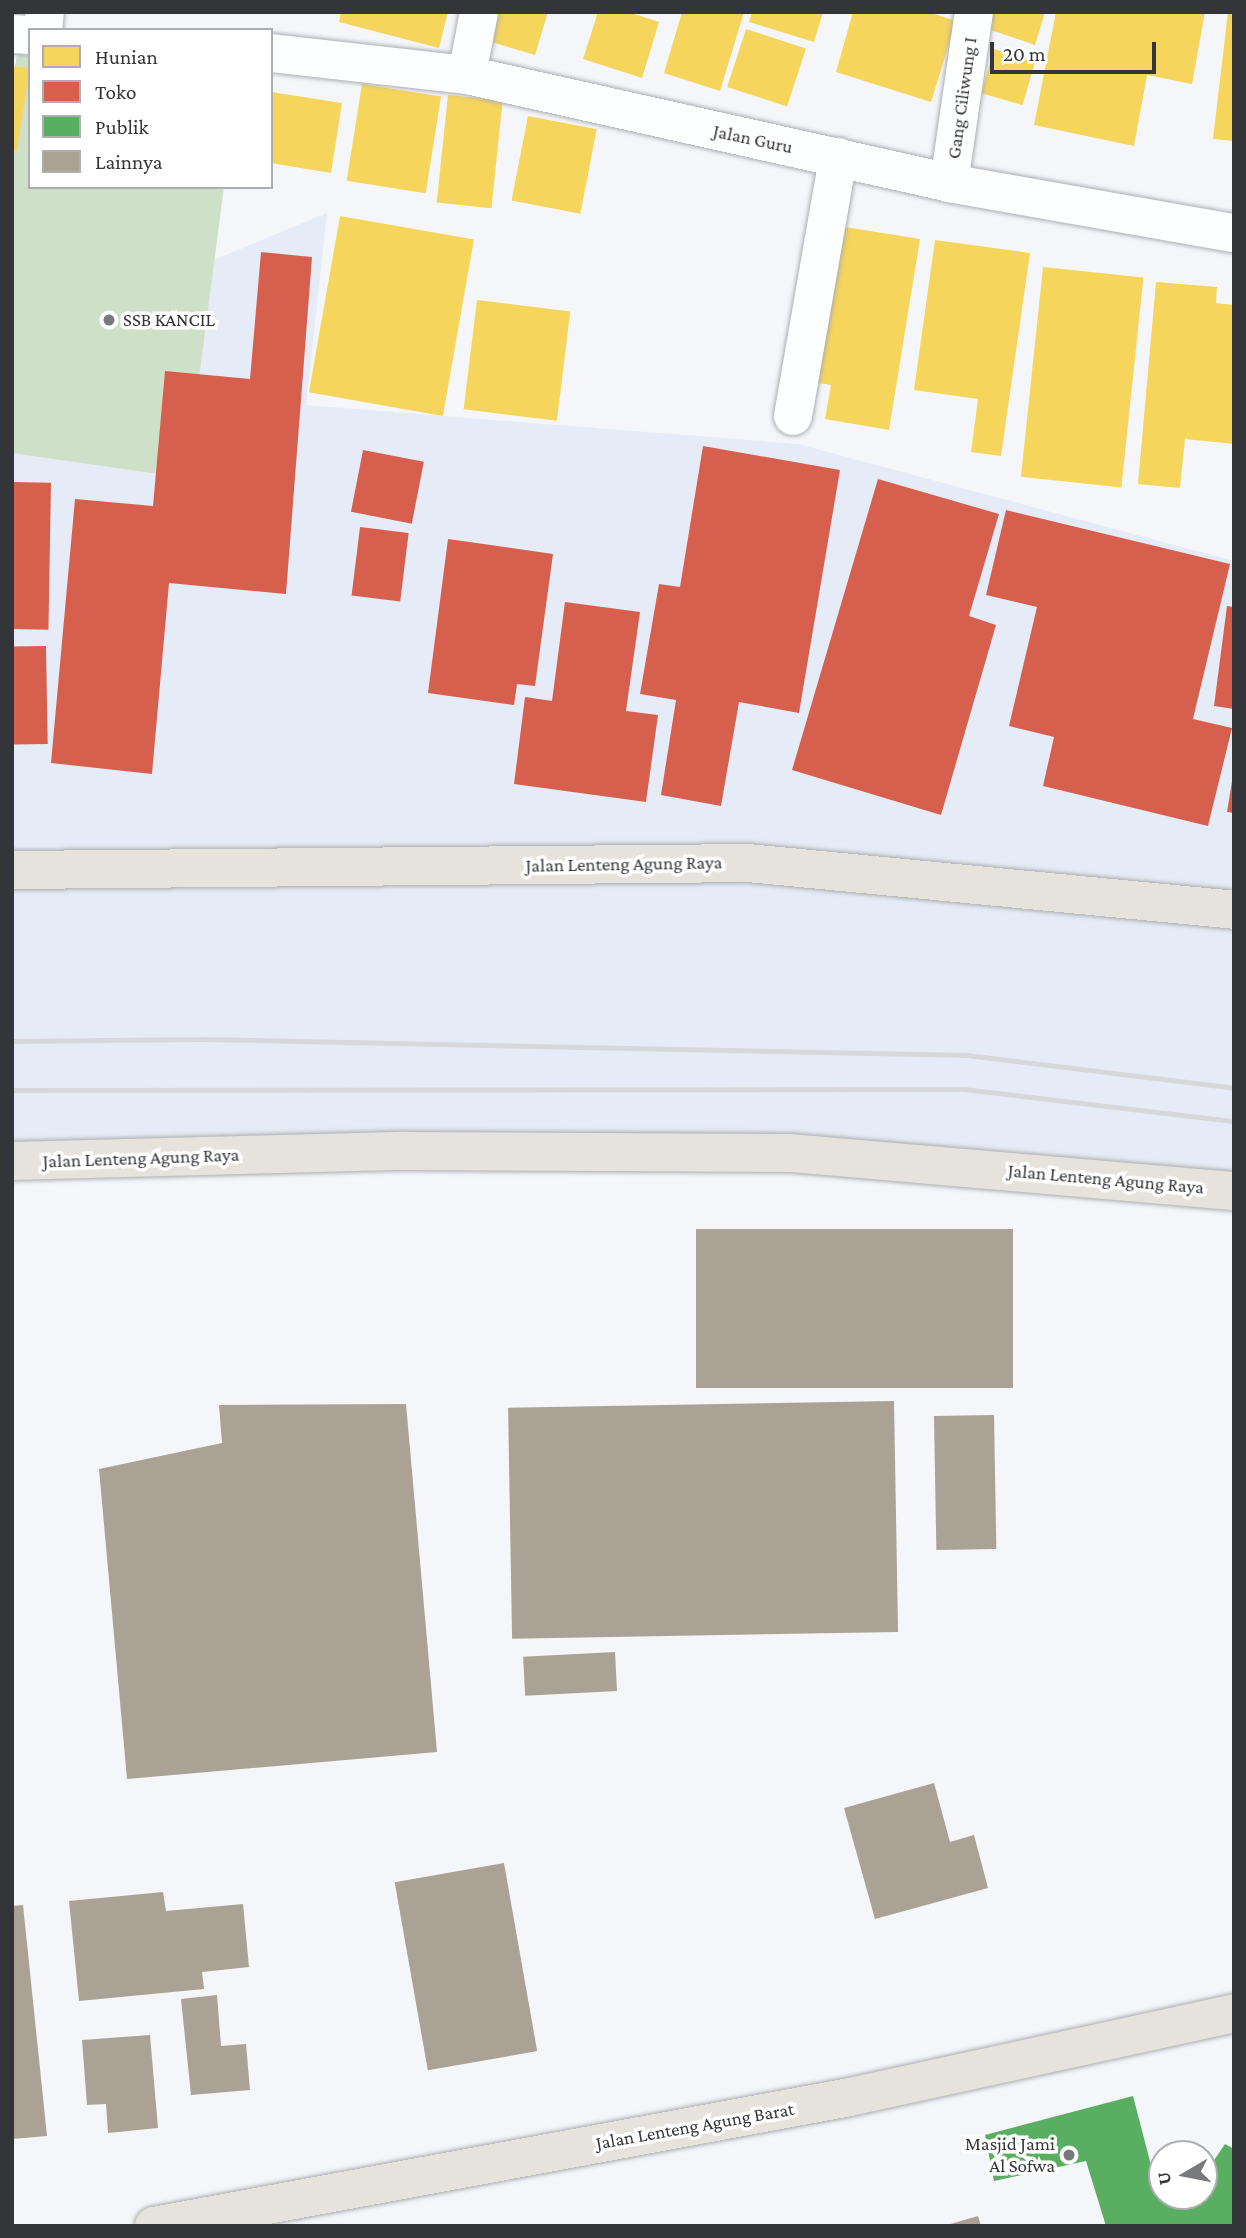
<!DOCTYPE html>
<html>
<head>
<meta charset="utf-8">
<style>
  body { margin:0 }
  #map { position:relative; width:1246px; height:2238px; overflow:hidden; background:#f4f6fa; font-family:"Crimson Pro",serif }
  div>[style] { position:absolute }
  .built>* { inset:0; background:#e6ecf7 }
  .green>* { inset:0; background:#cee1c8 }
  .homes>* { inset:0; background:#f6d55c; transform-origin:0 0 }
  .shops>* { inset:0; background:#d6604d; transform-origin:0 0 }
  .public>* { inset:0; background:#5aae61 }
  .building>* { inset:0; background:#aaa295; transform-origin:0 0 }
  .roads { filter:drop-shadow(0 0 2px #acaeb1) drop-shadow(0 0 2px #acaeb1) }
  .minor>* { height:38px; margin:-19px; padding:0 19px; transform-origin:19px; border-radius:19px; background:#fdfefe }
  .major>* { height:38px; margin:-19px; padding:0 19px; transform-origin:19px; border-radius:19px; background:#e6e2dc }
  .rail>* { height:5px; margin:-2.5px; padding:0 2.5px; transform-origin:2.5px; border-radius:2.5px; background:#d7d8da }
  .dots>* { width:19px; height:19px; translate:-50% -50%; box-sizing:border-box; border:4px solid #fff; border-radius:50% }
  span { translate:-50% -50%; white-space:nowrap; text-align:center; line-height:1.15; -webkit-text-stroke:7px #fff; paint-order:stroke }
  .street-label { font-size:19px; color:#333539 }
  .poi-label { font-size:19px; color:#333539 }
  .left { translate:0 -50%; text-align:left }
  .right { translate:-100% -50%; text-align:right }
  .frame { position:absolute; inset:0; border:14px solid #333539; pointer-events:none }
  .legend { position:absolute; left:28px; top:28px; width:245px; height:161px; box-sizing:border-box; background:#fff; border:2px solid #adaeb0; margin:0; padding:9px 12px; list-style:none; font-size:21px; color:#333539 }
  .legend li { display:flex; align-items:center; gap:14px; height:35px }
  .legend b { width:35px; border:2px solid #adaeb0 }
  .north { position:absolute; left:1148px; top:2140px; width:70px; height:70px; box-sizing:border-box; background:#fff; border:2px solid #adaeb0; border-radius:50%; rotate:260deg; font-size:19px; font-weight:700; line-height:28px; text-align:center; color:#333539 }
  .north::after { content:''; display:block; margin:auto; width:24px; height:32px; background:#77797d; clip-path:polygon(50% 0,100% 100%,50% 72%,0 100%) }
  .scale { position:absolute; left:990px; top:42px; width:166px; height:32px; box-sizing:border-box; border:4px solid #333539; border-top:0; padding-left:9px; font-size:21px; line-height:24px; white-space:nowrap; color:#333539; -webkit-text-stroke:5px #fff; paint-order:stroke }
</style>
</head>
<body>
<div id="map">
  <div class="built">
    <div style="clip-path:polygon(327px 213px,306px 405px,798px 444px,1234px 561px,1234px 1193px,988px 1157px,12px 1165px,12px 344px)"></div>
  </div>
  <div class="green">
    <div style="clip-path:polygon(17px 53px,30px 56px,30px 187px,224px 187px,186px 478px,12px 453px,12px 87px)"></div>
  </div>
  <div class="homes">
    <div style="clip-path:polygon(341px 12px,448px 12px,439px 48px,339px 22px)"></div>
    <div style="clip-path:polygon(500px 12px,548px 12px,535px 55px,491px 42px)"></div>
    <div style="clip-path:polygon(598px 12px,628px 12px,659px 22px,642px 78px,583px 59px)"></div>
    <div style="clip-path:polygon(682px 12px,744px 12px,720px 91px,664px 73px)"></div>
    <div style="clip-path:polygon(752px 12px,823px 12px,814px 42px,749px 22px)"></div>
    <div style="clip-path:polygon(853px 12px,928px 12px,956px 21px,931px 102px,836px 72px)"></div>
    <div style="clip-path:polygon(992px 12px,1045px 12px,1035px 45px,988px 29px)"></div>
    <div style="clip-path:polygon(1056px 12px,1205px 12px,1192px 84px,1147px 75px,1134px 146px,1034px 125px)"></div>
    <div style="clip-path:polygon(1228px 12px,1234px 12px,1234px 141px,1213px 139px)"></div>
    <div style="left:746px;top:29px;width:63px;height:61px;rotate:18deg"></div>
    <div style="left:994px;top:49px;width:43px;height:46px;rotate:16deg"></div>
    <div style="left:12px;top:66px;width:18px;height:83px;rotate:9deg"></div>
    <div style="left:362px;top:84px;width:80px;height:98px;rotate:9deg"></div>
    <div style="clip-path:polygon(271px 92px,342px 103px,331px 173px,271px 163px)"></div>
    <div style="left:448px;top:95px;width:55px;height:108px;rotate:6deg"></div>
    <div style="left:528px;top:116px;width:70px;height:86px;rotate:11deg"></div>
    <div style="left:340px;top:216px;width:136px;height:179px;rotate:10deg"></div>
    <div style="clip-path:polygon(839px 226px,920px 239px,889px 430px,825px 419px,831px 385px,813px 382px)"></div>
    <div style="clip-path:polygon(935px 240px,1030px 253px,1001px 456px,971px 452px,978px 399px,914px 390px)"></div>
    <div style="left:1043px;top:267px;width:101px;height:211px;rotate:6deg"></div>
    <div style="clip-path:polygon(1156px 282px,1217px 287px,1216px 303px,1234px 305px,1234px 444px,1185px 439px,1180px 488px,1138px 484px)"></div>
    <div style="left:477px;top:300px;width:94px;height:110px;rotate:7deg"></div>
  </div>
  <div class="shops">
    <div style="clip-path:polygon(261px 252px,312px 257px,286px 594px,169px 583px,152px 774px,51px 763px,75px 499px,153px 506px,165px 371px,250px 379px)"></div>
    <div style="clip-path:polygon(703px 446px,840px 470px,799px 713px,739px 702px,721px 806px,661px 795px,676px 700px,640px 694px,659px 584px,680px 587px)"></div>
    <div style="left:363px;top:450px;width:62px;height:63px;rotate:11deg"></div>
    <div style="clip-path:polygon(878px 479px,999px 514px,969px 616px,996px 625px,941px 815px,792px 770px)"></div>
    <div style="left:12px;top:482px;width:39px;height:147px;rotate:1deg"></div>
    <div style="clip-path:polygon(1006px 510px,1230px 564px,1193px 719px,1232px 728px,1208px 826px,1043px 786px,1054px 737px,1009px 726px,1037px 607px,986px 595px)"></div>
    <div style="left:360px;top:527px;width:49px;height:69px;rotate:7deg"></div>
    <div style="clip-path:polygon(448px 539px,553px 554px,535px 686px,517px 684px,514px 705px,428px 693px)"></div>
    <div style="clip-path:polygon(565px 602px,640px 612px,626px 711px,658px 715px,646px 802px,514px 784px,525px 697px,552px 701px)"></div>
    <div style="clip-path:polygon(1227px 606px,1234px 607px,1234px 709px,1214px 706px)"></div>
    <div style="left:46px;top:646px;width:98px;height:34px;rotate:89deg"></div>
    <div style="clip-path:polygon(1232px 781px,1234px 781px,1234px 813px,1227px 812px)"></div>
  </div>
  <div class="public">
    <div style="clip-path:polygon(1133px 2096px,1158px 2192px,1162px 2190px,1162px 2196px,1204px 2196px,1204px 2175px,1225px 2144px,1234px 2149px,1234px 2226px,1106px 2226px,1086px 2161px,994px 2181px,985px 2135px)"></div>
  </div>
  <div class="building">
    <div style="left:696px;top:1229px;width:317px;height:159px"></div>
    <div style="left:894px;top:1401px;width:231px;height:386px;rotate:89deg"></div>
    <div style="clip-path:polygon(406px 1404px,437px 1752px,127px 1779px,99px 1469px,222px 1443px,219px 1405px)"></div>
    <div style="left:994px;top:1415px;width:134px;height:60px;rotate:89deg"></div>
    <div style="left:615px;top:1652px;width:39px;height:92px;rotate:87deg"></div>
    <div style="clip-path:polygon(934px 1783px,950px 1842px,974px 1835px,988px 1888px,875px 1919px,844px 1808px)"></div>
    <div style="left:504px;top:1863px;width:191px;height:111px;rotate:80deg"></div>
    <div style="clip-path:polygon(163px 1892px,166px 1911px,243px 1904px,249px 1967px,202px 1972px,204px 1989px,79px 2001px,69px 1901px)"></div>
    <div style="clip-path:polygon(23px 1905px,47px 2136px,12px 2139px,12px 1906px)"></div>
    <div style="clip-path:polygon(217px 1995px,221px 2046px,246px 2044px,250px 2090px,191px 2095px,181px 1999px)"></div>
    <div style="clip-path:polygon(150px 2035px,158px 2128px,108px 2133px,106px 2104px,87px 2105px,82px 2040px)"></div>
    <div style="clip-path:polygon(978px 2216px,981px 2226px,947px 2226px,947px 2225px)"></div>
  </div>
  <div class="roads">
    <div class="minor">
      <div style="left:43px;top:30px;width:18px;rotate:-84deg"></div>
      <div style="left:12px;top:34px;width:18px;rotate:3deg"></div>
      <div style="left:271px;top:53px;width:197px;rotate:6.4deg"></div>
      <div style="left:467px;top:75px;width:494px;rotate:12.6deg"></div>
      <div style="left:949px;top:183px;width:289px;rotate:10deg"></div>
      <div style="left:467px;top:75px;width:64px;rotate:-79.2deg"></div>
      <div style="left:949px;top:183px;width:173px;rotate:-81.7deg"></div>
      <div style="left:793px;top:416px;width:263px;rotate:-80.1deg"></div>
    </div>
    <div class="major">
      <div style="left:12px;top:870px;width:736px;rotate:-0.54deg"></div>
      <div style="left:748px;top:863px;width:488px;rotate:5.5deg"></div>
      <div style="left:12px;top:1161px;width:392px;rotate:-1.5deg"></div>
      <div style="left:404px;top:1151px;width:386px;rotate:0.3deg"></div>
      <div style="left:790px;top:1153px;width:446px;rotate:4.9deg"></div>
      <div style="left:154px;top:2226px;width:708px;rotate:-10.5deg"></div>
      <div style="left:850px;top:2097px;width:393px;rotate:-12.3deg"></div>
    </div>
  </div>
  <div class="rail">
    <div style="left:12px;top:1041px;width:190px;rotate:-0.6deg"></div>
    <div style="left:202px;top:1039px;width:765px;rotate:1.2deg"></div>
    <div style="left:967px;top:1055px;width:269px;rotate:7deg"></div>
    <div style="left:12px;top:1090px;width:952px;rotate:-0.06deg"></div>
    <div style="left:964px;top:1089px;width:272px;rotate:6.8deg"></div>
  </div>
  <div class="dots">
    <div style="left:109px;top:320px;background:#77797d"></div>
    <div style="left:1069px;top:2155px;background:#77797d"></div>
  </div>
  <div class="street-label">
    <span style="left:962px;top:98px;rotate:-82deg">Gang Ciliwung I</span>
    <span style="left:753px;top:139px;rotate:12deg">Jalan Guru</span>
    <span style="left:624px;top:864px;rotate:-1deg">Jalan Lenteng Agung Raya</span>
    <span style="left:141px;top:1158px;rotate:-2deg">Jalan Lenteng Agung Raya</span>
    <span style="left:1106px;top:1179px;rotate:5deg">Jalan Lenteng Agung Raya</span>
    <span style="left:695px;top:2126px;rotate:-10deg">Jalan Lenteng Agung Barat</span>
  </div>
  <div class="poi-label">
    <span class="left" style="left:123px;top:320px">SSB KANCIL</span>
    <span class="right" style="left:1055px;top:2155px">Masjid Jami<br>Al Sofwa</span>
  </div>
  <div class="frame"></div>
  <ul class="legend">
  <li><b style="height:19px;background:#f6d55c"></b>Hunian</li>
  <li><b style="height:19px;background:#d6604d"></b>Toko</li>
  <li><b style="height:19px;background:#5aae61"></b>Publik</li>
  <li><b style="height:19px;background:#aaa295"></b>Lainnya</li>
  </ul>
  <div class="north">U</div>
  <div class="scale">20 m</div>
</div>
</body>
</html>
